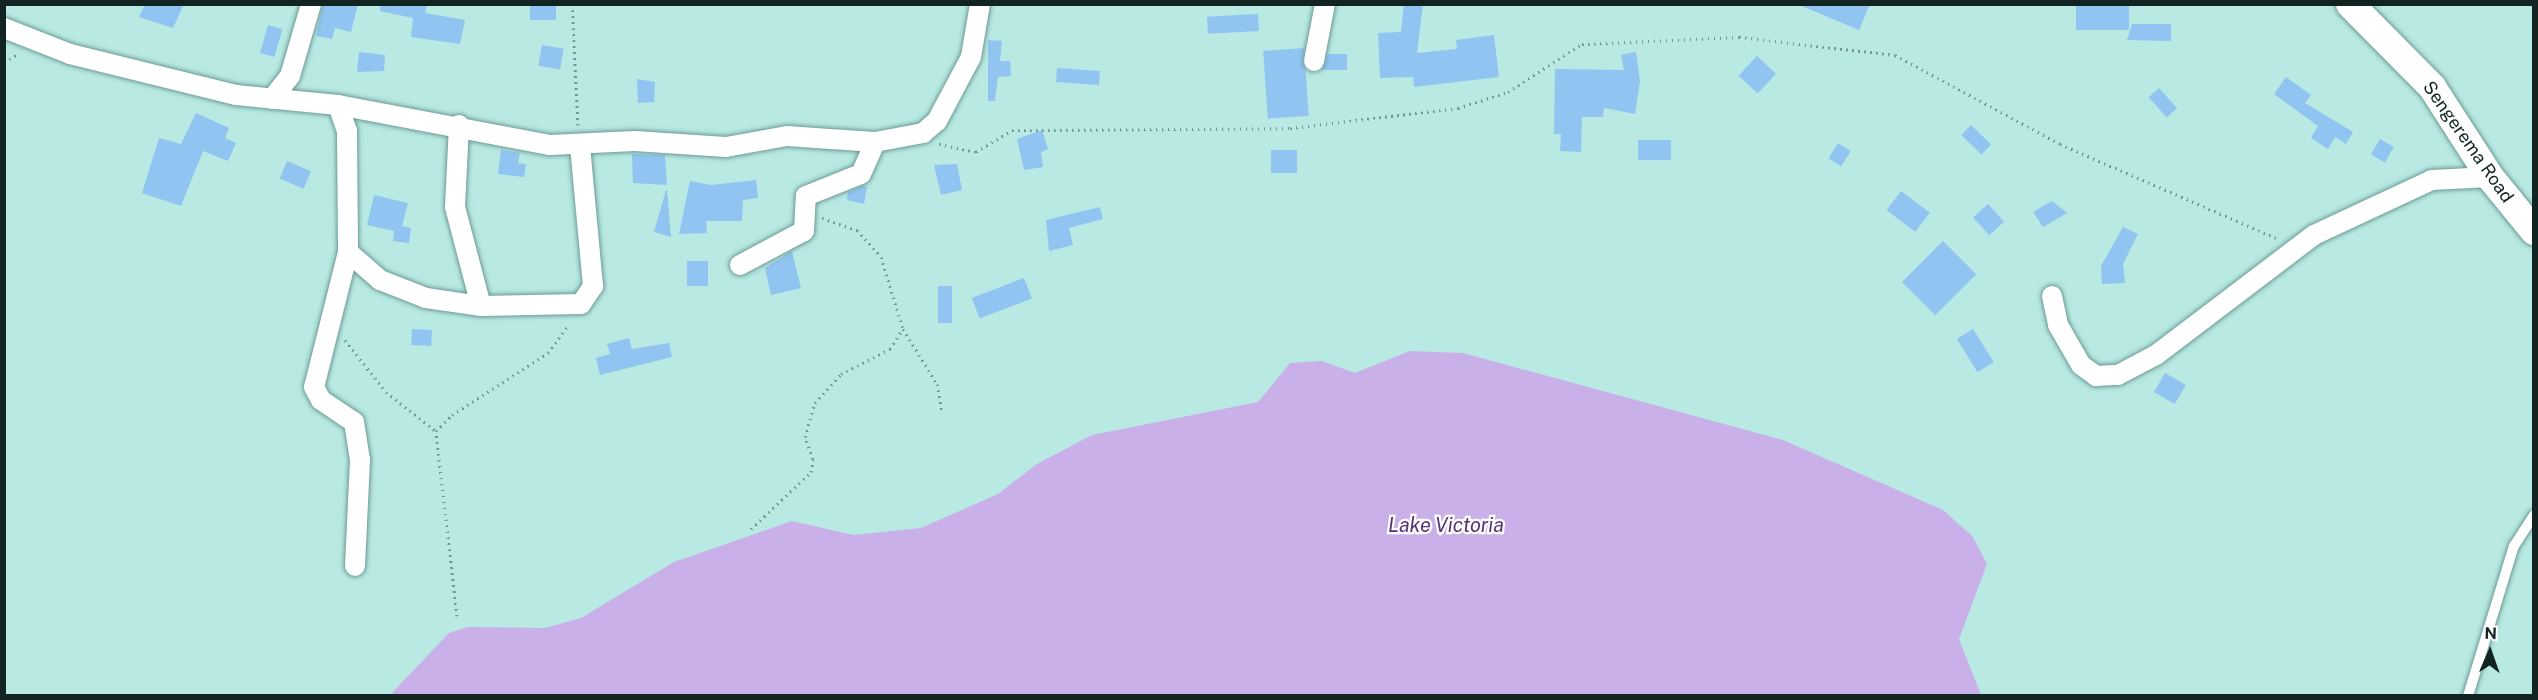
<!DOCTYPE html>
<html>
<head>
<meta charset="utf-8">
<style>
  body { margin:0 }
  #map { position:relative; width:2538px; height:700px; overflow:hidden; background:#b8e9e2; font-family:"Public Sans",sans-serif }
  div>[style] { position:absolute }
  .water>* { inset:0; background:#cab0e9 }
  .building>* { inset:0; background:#91c4f1; transform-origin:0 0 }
  .path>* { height:3px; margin-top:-1.5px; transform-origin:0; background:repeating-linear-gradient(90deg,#739792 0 1.5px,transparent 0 6px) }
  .roads { filter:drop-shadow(0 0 2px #6c9b95) drop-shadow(0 0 2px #6c9b95) }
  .lane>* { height:10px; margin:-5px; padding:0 5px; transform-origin:5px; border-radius:5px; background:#fff }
  .street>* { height:20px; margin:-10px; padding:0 10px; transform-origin:10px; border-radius:10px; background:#fff }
  .secondary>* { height:28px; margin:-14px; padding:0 14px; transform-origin:14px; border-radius:14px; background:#fff }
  span { translate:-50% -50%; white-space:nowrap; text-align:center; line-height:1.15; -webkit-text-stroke:4.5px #fefefe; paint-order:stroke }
  .street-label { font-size:18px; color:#112422 }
  .water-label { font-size:20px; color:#543276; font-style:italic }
  .frame { position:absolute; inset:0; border:6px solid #112422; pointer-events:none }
  .north { position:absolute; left:2460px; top:622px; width:60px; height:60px; -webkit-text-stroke:4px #fefefe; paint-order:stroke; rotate:2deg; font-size:16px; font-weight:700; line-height:24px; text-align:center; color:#112422 }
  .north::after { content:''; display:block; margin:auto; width:21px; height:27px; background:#112422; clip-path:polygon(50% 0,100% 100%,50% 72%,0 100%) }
</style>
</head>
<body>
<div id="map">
  <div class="water">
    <div style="clip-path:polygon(1410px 351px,1463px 353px,1783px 440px,1943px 510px,1973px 537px,1987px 564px,1959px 639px,1981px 695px,390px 695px,449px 633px,468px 627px,545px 628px,581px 618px,674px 562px,792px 521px,853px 535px,921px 528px,998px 494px,1037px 464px,1092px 435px,1258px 402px,1290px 363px,1322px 361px,1355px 373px)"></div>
  </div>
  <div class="building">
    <div style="clip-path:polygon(145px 4px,184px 4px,173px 28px,139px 17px)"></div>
    <div style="clip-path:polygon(358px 4px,351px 32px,335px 28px,332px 39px,316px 36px,323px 4px)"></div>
    <div style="clip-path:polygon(381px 4px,427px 4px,425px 13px,465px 20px,460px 44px,411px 37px,413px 18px,380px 11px)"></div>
    <div style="left:530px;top:4px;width:26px;height:16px"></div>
    <div style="clip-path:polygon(1404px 4px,1423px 4px,1417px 53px,1457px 49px,1456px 40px,1494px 35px,1499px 77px,1414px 87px,1413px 77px,1380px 78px,1378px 33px,1401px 32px)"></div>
    <div style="clip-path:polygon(1797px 4px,1870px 4px,1859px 30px)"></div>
    <div style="left:2076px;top:4px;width:53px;height:26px"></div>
    <div style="left:1258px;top:14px;width:17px;height:51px;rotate:87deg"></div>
    <div style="clip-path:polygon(2132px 24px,2171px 24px,2171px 41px,2127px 40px)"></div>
    <div style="left:268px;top:25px;width:15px;height:29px;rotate:16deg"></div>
    <div style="clip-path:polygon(988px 40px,1002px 41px,1000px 61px,1010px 61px,1011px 76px,998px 77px,995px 101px,988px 101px)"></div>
    <div style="left:542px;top:45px;width:22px;height:21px;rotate:10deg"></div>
    <div style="left:1304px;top:48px;width:68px;height:41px;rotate:86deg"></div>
    <div style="clip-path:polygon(359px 52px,385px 55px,384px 71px,357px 72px)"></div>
    <div style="clip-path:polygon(1636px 52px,1640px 81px,1635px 114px,1604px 108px,1603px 117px,1582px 117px,1581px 152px,1560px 151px,1561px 134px,1554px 134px,1555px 69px,1624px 70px,1621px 55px)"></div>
    <div style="clip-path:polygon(1328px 54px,1347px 54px,1347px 70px,1321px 70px)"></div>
    <div style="left:1757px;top:56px;width:26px;height:27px;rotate:43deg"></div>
    <div style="left:1057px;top:68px;width:43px;height:14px;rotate:4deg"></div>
    <div style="clip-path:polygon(2286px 77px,2311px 95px,2305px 103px,2353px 132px,2346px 144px,2335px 137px,2328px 149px,2311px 138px,2318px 126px,2274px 94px)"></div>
    <div style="clip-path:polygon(637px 79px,655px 82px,654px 102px,638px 103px)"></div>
    <div style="left:2159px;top:88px;width:27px;height:14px;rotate:48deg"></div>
    <div style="clip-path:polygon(196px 113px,229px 128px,225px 138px,236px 143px,228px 161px,203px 151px,181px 206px,142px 193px,159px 138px,181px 144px)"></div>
    <div style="left:1971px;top:125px;width:28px;height:14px;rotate:44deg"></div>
    <div style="clip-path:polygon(1042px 130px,1048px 149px,1041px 152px,1043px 167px,1024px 170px,1017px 139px)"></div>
    <div style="left:2380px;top:139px;width:16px;height:18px;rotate:30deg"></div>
    <div style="left:1638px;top:140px;width:33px;height:20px"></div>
    <div style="left:1838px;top:143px;width:15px;height:18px;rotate:32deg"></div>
    <div style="clip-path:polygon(501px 150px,520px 153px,518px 163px,526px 164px,524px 177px,498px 174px)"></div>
    <div style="left:1271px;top:150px;width:26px;height:23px"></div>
    <div style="clip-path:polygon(632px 154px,665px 155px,667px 185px,633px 183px)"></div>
    <div style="left:287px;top:161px;width:26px;height:19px;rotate:23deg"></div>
    <div style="clip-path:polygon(957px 164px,962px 190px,941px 195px,934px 165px)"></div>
    <div style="clip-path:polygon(756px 180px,758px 198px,743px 200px,742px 221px,706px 221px,707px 233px,679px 234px,690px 181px,711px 185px)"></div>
    <div style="clip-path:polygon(862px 186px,867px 187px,864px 204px,847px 200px,848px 192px)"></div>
    <div style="clip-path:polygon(666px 190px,667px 190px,671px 237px,654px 232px)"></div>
    <div style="left:1901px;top:191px;width:36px;height:24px;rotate:37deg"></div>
    <div style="clip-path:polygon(374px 195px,408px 203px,402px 226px,411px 228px,409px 243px,393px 241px,394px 231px,367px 225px)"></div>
    <div style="clip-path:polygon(2052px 201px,2067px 213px,2043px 227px,2033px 212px)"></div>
    <div style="left:1988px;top:204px;width:24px;height:20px;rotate:48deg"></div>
    <div style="clip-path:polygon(1100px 207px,1103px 219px,1069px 228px,1073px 245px,1049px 251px,1046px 220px)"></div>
    <div style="clip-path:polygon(2123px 227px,2138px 234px,2123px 264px,2125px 283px,2102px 284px,2101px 266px)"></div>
    <div style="left:1943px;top:241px;width:47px;height:58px;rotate:45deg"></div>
    <div style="clip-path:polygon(792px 251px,801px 288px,771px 295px,765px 268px)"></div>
    <div style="left:687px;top:261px;width:21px;height:25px"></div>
    <div style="left:1024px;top:278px;width:22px;height:56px;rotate:69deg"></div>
    <div style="left:938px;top:286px;width:14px;height:37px"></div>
    <div style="left:412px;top:329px;width:20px;height:16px;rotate:3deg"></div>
    <div style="left:1973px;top:329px;width:39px;height:19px;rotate:58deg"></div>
    <div style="clip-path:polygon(629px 338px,632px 349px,669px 343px,672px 357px,600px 375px,596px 358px,610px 354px,607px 344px)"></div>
    <div style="left:2165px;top:373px;width:24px;height:22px;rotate:30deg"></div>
  </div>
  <div class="path">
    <div style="left:572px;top:4px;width:121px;rotate:87.2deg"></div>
    <div style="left:4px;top:62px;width:16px;rotate:-30deg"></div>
    <div style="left:939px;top:144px;width:38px;rotate:12deg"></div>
    <div style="left:976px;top:152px;width:42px;rotate:-31.4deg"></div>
    <div style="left:1012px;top:130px;width:278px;rotate:-0.4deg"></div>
    <div style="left:1290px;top:128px;width:169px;rotate:-6.8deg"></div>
    <div style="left:1458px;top:108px;width:52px;rotate:-17.7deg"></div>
    <div style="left:1508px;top:92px;width:88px;rotate:-33deg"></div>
    <div style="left:1582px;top:44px;width:157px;rotate:-2.6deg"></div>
    <div style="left:1739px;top:37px;width:157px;rotate:6.6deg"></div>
    <div style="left:1895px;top:55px;width:187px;rotate:28.3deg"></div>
    <div style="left:2060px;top:144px;width:238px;rotate:23.5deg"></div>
    <div style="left:822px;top:218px;width:37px;rotate:19deg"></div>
    <div style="left:857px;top:230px;width:36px;rotate:48deg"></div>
    <div style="left:881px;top:257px;width:75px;rotate:73deg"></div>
    <div style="left:903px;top:329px;width:65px;rotate:58.3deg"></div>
    <div style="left:937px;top:384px;width:29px;rotate:80deg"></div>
    <div style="left:345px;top:340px;width:66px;rotate:51.7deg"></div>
    <div style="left:386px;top:392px;width:63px;rotate:38deg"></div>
    <div style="left:751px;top:529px;width:83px;rotate:-43.5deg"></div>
    <div style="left:811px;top:472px;width:13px;rotate:-81deg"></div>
    <div style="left:813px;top:459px;width:23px;rotate:-110deg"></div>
    <div style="left:805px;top:437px;width:35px;rotate:-74deg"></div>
    <div style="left:815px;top:403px;width:39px;rotate:-48deg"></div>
    <div style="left:841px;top:374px;width:55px;rotate:-27deg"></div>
    <div style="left:890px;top:349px;width:24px;rotate:-57deg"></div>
    <div style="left:457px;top:616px;width:186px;rotate:-96.5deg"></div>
    <div style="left:436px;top:431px;width:23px;rotate:-45deg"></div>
    <div style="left:452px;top:415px;width:114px;rotate:-32.9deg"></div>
    <div style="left:548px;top:353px;width:36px;rotate:-54deg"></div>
  </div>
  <div class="roads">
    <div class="lane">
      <div style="left:2468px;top:696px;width:157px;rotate:-73deg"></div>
      <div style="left:2514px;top:546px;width:37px;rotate:-57deg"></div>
    </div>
    <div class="street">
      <div style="left:4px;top:28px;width:71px;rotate:21.5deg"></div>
      <div style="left:70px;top:54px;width:171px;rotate:13.9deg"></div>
      <div style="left:236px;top:95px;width:102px;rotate:5.6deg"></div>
      <div style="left:338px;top:105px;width:216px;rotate:10.7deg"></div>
      <div style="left:550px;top:145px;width:85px;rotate:-2.7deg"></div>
      <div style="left:635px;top:141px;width:91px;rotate:3.8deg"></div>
      <div style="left:726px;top:147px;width:62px;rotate:-10.2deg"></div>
      <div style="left:787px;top:136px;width:88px;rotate:3.9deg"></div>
      <div style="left:875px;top:142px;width:49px;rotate:-10.6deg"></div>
      <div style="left:923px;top:133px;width:18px;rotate:-41deg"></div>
      <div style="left:937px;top:121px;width:72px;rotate:-62deg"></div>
      <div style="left:971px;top:57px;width:54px;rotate:-80.4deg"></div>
      <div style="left:1314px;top:61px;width:58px;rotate:-79.1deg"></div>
      <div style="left:272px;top:99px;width:29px;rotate:-52deg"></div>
      <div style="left:290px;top:76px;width:75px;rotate:-73.7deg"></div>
      <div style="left:338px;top:105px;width:28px;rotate:71deg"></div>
      <div style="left:347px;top:131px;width:121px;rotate:89.5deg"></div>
      <div style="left:348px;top:252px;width:139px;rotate:104.1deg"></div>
      <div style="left:314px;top:387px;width:15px;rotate:62deg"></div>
      <div style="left:321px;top:400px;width:40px;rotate:34deg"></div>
      <div style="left:354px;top:422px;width:38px;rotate:81deg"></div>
      <div style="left:360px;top:460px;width:106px;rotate:92.7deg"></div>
      <div style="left:459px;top:125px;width:82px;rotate:92.8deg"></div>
      <div style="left:455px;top:207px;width:102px;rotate:75.3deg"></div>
      <div style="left:348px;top:252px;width:43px;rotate:41.2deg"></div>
      <div style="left:380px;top:280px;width:49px;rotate:21.4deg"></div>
      <div style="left:426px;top:298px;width:56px;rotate:8.3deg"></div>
      <div style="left:481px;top:306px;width:100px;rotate:-1.1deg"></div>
      <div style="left:581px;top:304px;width:22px;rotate:-56deg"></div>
      <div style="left:593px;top:286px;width:142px;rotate:-95.3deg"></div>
      <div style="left:740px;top:265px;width:72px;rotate:-28deg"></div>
      <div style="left:804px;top:231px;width:35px;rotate:-87deg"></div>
      <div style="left:806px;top:196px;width:59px;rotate:-21.8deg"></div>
      <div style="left:861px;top:174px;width:35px;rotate:-66deg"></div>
      <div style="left:2052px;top:296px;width:30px;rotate:78deg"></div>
      <div style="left:2058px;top:325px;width:46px;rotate:60.1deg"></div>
      <div style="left:2081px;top:365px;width:19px;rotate:36deg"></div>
      <div style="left:2096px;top:376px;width:22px;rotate:-3deg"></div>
      <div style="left:2118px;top:375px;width:43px;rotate:-27.8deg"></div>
      <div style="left:2156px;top:355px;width:198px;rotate:-37.2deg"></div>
      <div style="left:2314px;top:235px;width:130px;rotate:-25deg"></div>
      <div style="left:2432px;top:180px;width:58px;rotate:-3deg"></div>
    </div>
    <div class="secondary">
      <div style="left:2350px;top:4px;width:117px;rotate:45.3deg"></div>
      <div style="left:2432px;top:87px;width:107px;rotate:57.2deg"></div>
      <div style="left:2490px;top:177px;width:70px;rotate:50.8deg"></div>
    </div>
  </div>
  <div class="street-label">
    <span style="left:2468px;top:142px;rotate:55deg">Sengerema Road</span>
  </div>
  <div class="water-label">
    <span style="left:1446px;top:525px">Lake Victoria</span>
  </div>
  <div class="frame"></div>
  <div class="north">N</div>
</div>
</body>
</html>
